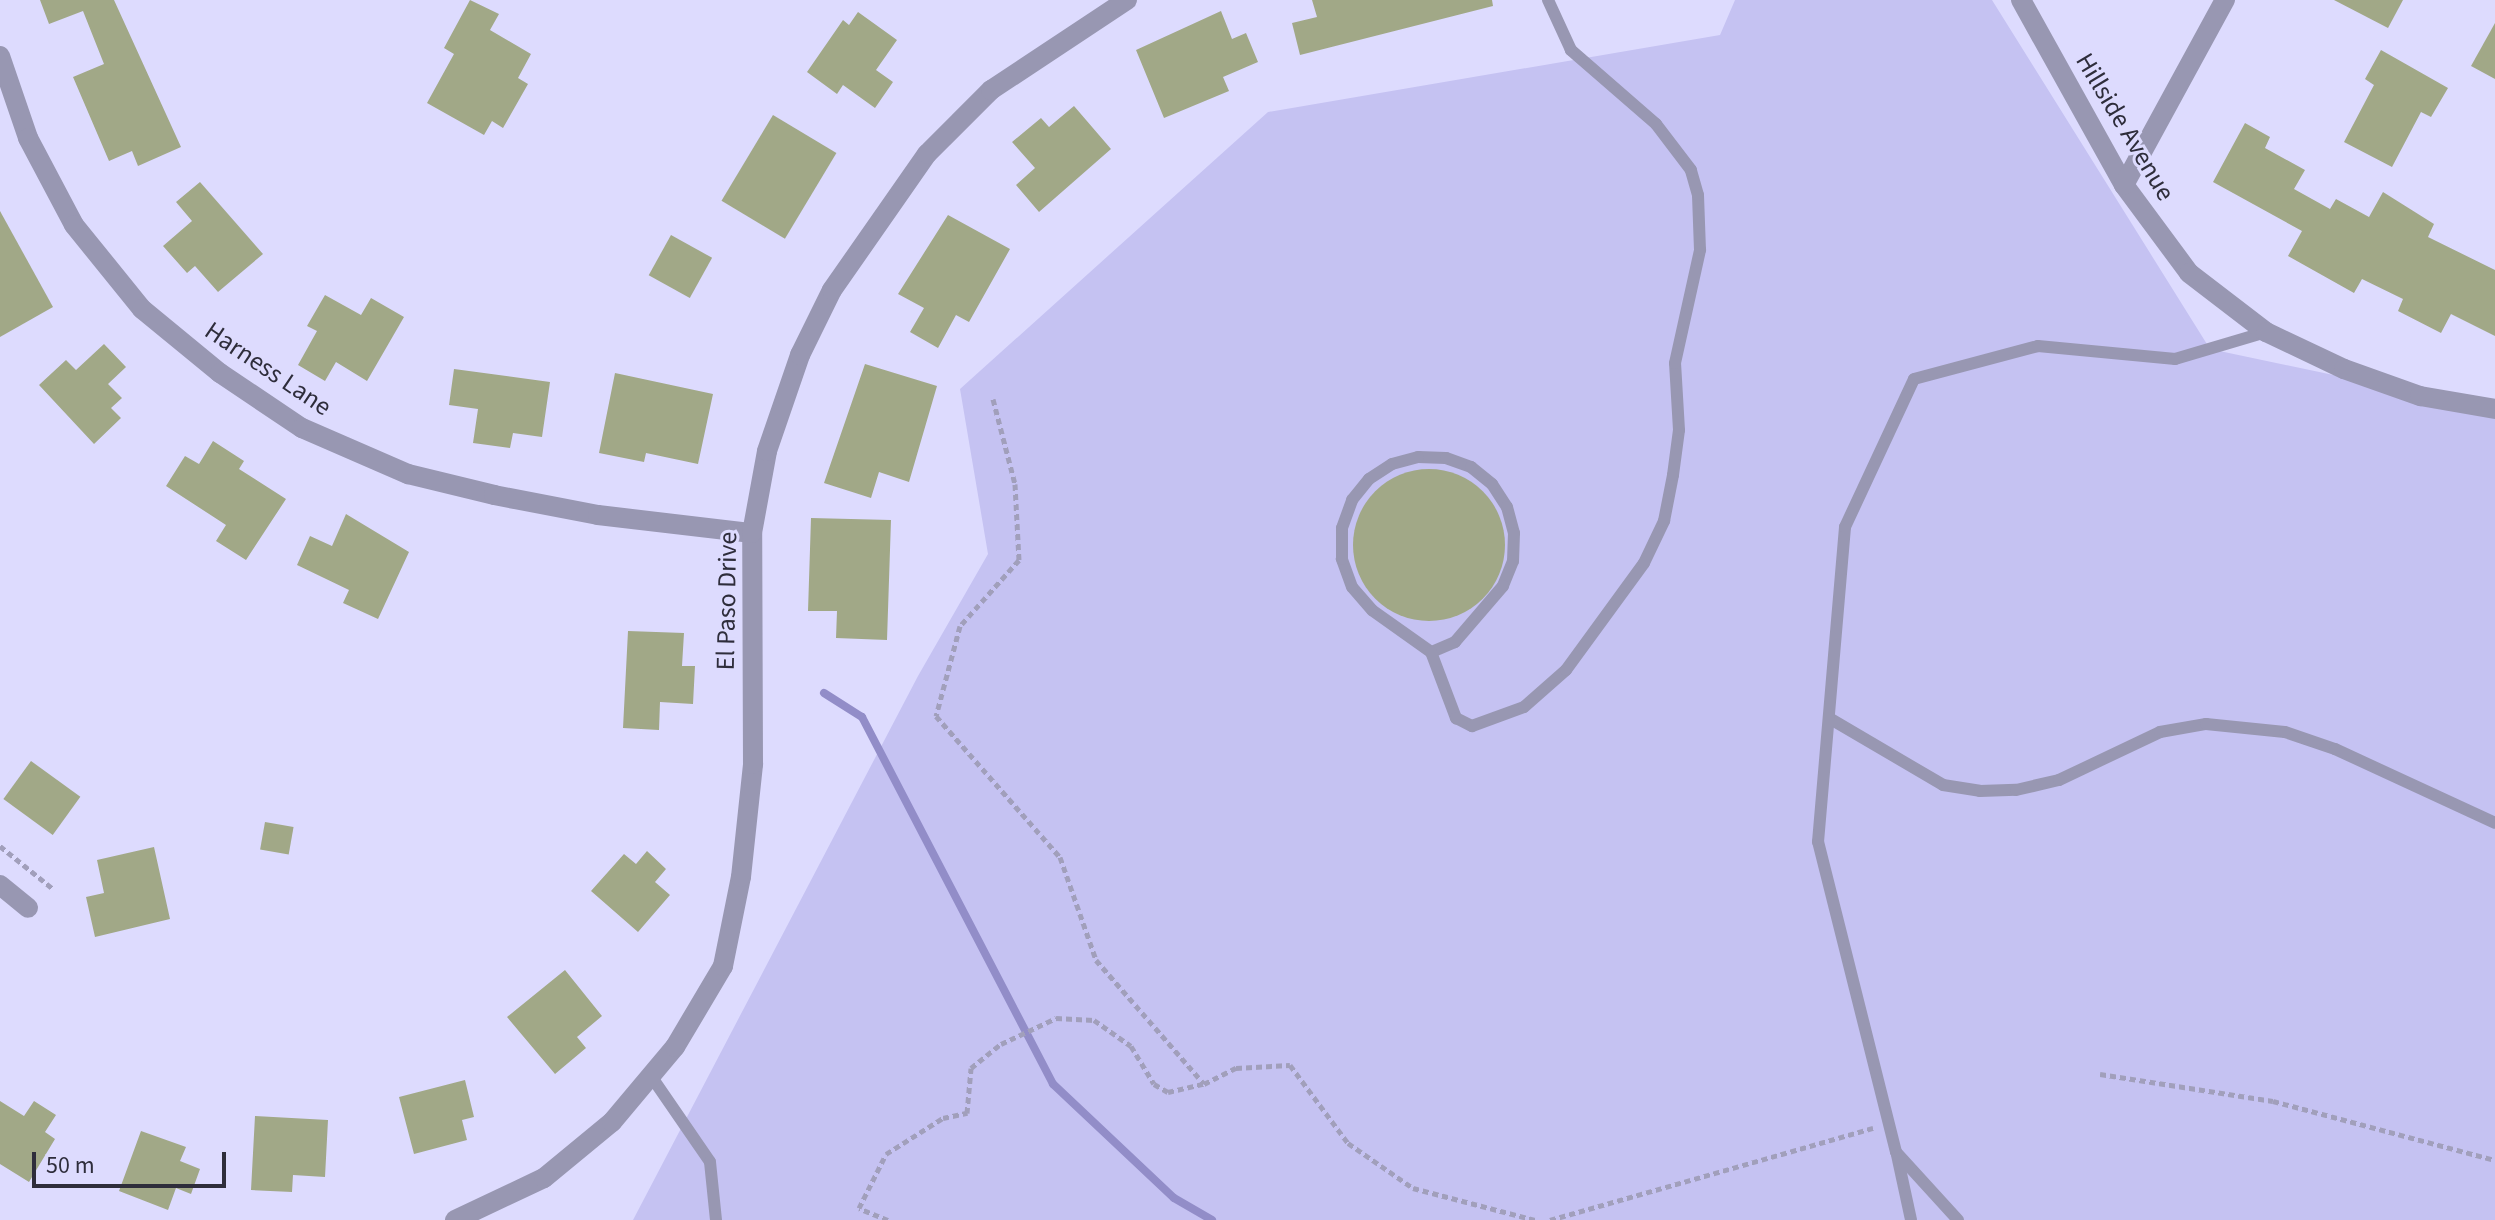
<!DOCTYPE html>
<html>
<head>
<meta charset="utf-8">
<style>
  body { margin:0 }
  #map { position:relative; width:2495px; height:1220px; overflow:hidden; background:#dddbfe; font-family:"Source Sans 3",sans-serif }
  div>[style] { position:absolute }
  .green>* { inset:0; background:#c5c2f2 }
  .stream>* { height:8px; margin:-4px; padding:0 4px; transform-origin:4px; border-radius:4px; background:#928dc8 }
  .building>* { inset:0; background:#a1a887; transform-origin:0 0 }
  .round { border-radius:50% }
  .path>* { height:5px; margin-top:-2.5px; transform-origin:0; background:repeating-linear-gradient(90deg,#a19fbb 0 6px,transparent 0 10px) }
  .lane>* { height:12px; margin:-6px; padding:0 6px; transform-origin:6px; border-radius:6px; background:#9897b2 }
  .street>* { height:20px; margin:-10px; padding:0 10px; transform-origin:10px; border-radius:10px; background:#9897b2 }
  span { translate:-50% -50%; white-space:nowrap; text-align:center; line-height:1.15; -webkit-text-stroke:6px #dddbfe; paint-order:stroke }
  .street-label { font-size:26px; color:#2e2d3b }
  .scale { position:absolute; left:32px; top:1152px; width:194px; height:36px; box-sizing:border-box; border:4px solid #2e2d3b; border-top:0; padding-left:10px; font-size:24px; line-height:28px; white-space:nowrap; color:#2e2d3b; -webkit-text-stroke:6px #dddbfe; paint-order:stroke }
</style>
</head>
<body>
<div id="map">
  <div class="green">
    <div style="clip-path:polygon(1735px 0,1992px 0,2210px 349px,2495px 409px,2495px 1220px,633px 1220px,918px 676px,988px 554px,960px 389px,1268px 112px,1720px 35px)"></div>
  </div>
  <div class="stream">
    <div style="left:824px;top:693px;width:45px;rotate:32.3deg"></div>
    <div style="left:862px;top:717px;width:414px;rotate:62.5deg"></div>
    <div style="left:1053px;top:1084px;width:166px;rotate:43.3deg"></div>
    <div style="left:1174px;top:1198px;width:44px;rotate:30.1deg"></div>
  </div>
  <div class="building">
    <div style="clip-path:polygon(40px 0,114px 0,181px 147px,138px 166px,132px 151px,109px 161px,73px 77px,104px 64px,83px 11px,49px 24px)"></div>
    <div style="clip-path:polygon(470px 0,499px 14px,490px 30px,531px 54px,518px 78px,528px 84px,503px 128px,492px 121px,484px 135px,427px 103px,454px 54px,444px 48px)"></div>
    <div style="clip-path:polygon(1312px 0,1492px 0,1493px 6px,1300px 55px,1292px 23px,1317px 17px)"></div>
    <div style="clip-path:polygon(2334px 0,2403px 0,2388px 28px)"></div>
    <div style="clip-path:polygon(1221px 11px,1232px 39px,1246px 33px,1258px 62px,1223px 77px,1229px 91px,1164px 118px,1136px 50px)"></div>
    <div style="clip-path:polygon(858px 12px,897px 40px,876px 70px,893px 82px,875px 108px,843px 85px,837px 94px,807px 72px,843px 20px,849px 25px)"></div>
    <div style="clip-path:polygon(2495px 23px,2495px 79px,2471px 66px)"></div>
    <div style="clip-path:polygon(2381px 50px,2448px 88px,2431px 117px,2421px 112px,2392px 167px,2344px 142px,2374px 85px,2365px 79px)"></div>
    <div style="clip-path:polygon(1074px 106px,1111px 149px,1039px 212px,1016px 185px,1035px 168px,1012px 142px,1041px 118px,1049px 127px)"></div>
    <div style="left:773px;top:115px;width:74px;height:100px;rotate:31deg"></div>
    <div style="clip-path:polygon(2245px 123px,2270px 137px,2265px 148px,2305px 170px,2294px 189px,2330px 209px,2336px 199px,2369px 217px,2383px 192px,2434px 224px,2428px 237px,2495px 270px,2495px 336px,2451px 314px,2441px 333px,2398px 311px,2403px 299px,2362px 279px,2354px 293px,2288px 256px,2302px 231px,2213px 182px)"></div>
    <div style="clip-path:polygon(200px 182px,263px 254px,218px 292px,195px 266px,187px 273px,163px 246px,192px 221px,176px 202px)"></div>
    <div style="clip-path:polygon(0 211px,53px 307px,0 337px)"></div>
    <div style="clip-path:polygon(948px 215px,1010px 249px,969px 322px,956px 315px,938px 348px,910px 332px,924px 308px,898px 294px)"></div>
    <div style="left:671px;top:235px;width:47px;height:46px;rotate:29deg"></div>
    <div style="clip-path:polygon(325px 295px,361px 315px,371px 298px,404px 317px,367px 381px,336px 362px,325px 381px,298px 365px,317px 331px,307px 326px)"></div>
    <div style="clip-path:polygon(104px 344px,126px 367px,108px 384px,122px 398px,111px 408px,121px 418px,94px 444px,39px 385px,66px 360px,76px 370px)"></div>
    <div style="clip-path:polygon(865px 364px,937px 386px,909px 482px,879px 472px,871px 498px,824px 483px)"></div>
    <div style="clip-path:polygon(454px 369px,550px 382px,542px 437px,513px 433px,510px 448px,473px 443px,478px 409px,449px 405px)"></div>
    <div style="clip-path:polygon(615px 373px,713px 394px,698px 464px,646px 453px,644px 462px,599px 453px)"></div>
    <div style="clip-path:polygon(213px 441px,244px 461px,239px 469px,286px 499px,246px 560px,216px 541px,226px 525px,166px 486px,185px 456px,199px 464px)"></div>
    <div class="round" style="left:1353px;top:469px;width:152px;height:152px"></div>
    <div style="clip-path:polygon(346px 514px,409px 552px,378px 619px,343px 603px,349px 590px,297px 565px,310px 536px,332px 546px)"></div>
    <div style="clip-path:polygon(811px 518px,891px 520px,887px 640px,836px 638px,837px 611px,808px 611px)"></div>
    <div style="clip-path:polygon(628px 631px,684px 633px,682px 666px,695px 666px,693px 704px,660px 702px,659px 730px,623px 728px)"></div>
    <div style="left:31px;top:761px;width:61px;height:47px;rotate:36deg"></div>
    <div style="left:265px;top:822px;width:29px;height:28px;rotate:10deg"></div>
    <div style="clip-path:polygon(154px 847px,170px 919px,95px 937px,86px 897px,104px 893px,97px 860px)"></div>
    <div style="clip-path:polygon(647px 851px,666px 869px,655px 882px,670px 895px,638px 932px,591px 891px,624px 854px,636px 864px)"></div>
    <div style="clip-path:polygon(565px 970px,602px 1016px,577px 1037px,586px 1048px,555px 1074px,507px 1017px)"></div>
    <div style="clip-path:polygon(465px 1080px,474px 1117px,462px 1120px,467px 1140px,414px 1154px,399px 1097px)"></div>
    <div style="clip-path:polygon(0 1101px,24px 1116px,34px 1101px,56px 1115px,45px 1132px,55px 1139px,29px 1182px,0 1164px)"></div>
    <div style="clip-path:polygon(255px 1116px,328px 1120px,325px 1177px,293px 1175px,292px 1192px,251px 1190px)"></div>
    <div style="clip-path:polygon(141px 1131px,186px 1147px,180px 1161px,200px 1169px,191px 1194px,176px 1188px,168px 1210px,119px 1191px)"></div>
  </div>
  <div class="path">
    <div style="left:993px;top:399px;width:88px;rotate:75.5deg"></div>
    <div style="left:1015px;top:484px;width:76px;rotate:87deg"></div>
    <div style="left:1019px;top:560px;width:89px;rotate:131.8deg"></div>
    <div style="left:960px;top:626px;width:93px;rotate:104.9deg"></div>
    <div style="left:936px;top:716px;width:188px;rotate:48.7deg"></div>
    <div style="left:1060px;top:857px;width:109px;rotate:70.7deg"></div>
    <div style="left:1096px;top:960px;width:164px;rotate:48.9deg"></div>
    <div style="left:1204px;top:1084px;width:36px;rotate:-27deg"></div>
    <div style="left:1236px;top:1068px;width:54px;rotate:-3.2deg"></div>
    <div style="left:1290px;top:1065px;width:97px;rotate:53.4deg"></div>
    <div style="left:1348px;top:1143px;width:79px;rotate:34.7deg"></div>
    <div style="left:1413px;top:1188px;width:126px;rotate:14.7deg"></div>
    <div style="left:0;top:846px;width:67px;rotate:38.9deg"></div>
    <div style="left:2100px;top:1074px;width:175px;rotate:8.9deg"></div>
    <div style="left:2273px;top:1101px;width:230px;rotate:14.9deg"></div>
    <div style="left:888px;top:1220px;width:31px;rotate:-158deg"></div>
    <div style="left:859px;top:1208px;width:60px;rotate:-63.4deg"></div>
    <div style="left:886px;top:1154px;width:67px;rotate:-32.3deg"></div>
    <div style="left:943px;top:1118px;width:25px;rotate:-12deg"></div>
    <div style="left:967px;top:1113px;width:45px;rotate:-84.9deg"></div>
    <div style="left:971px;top:1068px;width:38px;rotate:-39deg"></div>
    <div style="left:1001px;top:1044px;width:61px;rotate:-25.3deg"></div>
    <div style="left:1056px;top:1018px;width:38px;rotate:3deg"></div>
    <div style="left:1094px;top:1020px;width:45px;rotate:35.1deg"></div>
    <div style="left:1131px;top:1046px;width:44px;rotate:58.8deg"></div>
    <div style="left:1154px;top:1084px;width:16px;rotate:30deg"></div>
    <div style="left:1168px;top:1092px;width:37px;rotate:-13deg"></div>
    <div style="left:1550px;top:1220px;width:336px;rotate:-15.9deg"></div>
  </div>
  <div class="lane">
    <div style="left:1418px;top:457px;width:28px;rotate:2deg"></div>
    <div style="left:1446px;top:458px;width:27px;rotate:20deg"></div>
    <div style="left:1471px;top:467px;width:27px;rotate:39deg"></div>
    <div style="left:1492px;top:484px;width:27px;rotate:57deg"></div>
    <div style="left:1507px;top:507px;width:27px;rotate:75deg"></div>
    <div style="left:1514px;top:533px;width:28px;rotate:92deg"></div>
    <div style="left:1513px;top:561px;width:27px;rotate:112deg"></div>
    <div style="left:1503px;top:586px;width:74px;rotate:130.6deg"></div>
    <div style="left:1455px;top:642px;width:26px;rotate:157deg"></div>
    <div style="left:1431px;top:652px;width:72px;rotate:-144.6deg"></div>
    <div style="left:1372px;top:610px;width:30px;rotate:-131deg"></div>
    <div style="left:1352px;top:587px;width:30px;rotate:-110deg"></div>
    <div style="left:1342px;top:559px;width:31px;rotate:-90deg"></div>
    <div style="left:1342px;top:528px;width:30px;rotate:-70deg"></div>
    <div style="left:1352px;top:500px;width:27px;rotate:-51deg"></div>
    <div style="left:1369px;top:479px;width:27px;rotate:-33deg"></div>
    <div style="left:1392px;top:464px;width:27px;rotate:-15deg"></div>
    <div style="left:1431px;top:652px;width:71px;rotate:69.3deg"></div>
    <div style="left:1456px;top:718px;width:18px;rotate:27deg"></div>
    <div style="left:1472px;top:726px;width:55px;rotate:-20.1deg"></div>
    <div style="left:1524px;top:707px;width:56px;rotate:-41.4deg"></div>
    <div style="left:1566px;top:670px;width:132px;rotate:-53.9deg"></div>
    <div style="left:1644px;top:563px;width:47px;rotate:-64.5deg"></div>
    <div style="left:1664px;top:521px;width:47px;rotate:-78.9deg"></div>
    <div style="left:1673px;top:475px;width:45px;rotate:-82.4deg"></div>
    <div style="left:1679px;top:430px;width:67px;rotate:-93.4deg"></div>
    <div style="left:1675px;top:363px;width:116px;rotate:-77.5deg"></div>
    <div style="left:1700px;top:250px;width:55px;rotate:-92.1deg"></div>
    <div style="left:1698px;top:195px;width:26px;rotate:-106deg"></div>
    <div style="left:1691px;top:170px;width:58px;rotate:-127.3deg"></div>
    <div style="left:1656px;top:124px;width:113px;rotate:-139deg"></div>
    <div style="left:1571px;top:50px;width:55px;rotate:-114.7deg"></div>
    <div style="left:1829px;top:718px;width:132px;rotate:30.4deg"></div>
    <div style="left:1943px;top:785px;width:37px;rotate:9deg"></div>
    <div style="left:1980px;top:791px;width:36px;rotate:-2deg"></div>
    <div style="left:2016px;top:790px;width:44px;rotate:-13.1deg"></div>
    <div style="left:2059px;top:780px;width:112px;rotate:-25.4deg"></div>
    <div style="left:2160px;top:732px;width:47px;rotate:-9.9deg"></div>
    <div style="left:2206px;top:724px;width:79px;rotate:5.8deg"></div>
    <div style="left:2285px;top:732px;width:53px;rotate:18.8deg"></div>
    <div style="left:2335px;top:749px;width:176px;rotate:24.8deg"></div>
    <div style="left:651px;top:1076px;width:104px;rotate:55.5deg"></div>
    <div style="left:710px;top:1162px;width:58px;rotate:84.1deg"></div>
    <div style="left:1897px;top:1155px;width:66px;rotate:77.8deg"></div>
    <div style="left:1958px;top:1220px;width:92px;rotate:-132.4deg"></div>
    <div style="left:1896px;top:1152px;width:320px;rotate:-104.1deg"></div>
    <div style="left:1818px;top:842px;width:316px;rotate:-85.1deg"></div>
    <div style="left:1845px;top:527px;width:163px;rotate:-65deg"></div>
    <div style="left:1914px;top:379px;width:128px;rotate:-14.9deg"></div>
    <div style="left:2038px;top:346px;width:138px;rotate:5.4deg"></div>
    <div style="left:2175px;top:359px;width:95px;rotate:-16.5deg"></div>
  </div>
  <div class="street">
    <div style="left:2021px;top:0;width:212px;rotate:60.9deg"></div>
    <div style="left:2124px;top:185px;width:109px;rotate:53.5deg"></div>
    <div style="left:2189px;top:273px;width:97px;rotate:37.5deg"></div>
    <div style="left:2266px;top:332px;width:86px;rotate:25.4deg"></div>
    <div style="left:2344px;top:369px;width:81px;rotate:19.6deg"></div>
    <div style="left:2420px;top:396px;width:76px;rotate:9.8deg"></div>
    <div style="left:0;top:56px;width:87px;rotate:71.1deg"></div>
    <div style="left:28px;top:138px;width:98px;rotate:62.1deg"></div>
    <div style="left:74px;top:225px;width:108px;rotate:51deg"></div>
    <div style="left:142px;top:309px;width:101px;rotate:39.4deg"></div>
    <div style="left:220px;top:373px;width:99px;rotate:33.9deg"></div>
    <div style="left:302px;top:428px;width:116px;rotate:23.5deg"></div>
    <div style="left:408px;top:474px;width:89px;rotate:13.7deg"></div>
    <div style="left:494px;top:495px;width:106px;rotate:10.9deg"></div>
    <div style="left:598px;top:515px;width:155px;rotate:6.7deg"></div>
    <div style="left:2124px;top:185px;width:211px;rotate:-61.4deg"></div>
    <div style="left:0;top:885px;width:36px;rotate:39deg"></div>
    <div style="left:455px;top:1220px;width:98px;rotate:-25.3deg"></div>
    <div style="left:544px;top:1178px;width:88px;rotate:-39.5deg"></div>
    <div style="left:612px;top:1122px;width:98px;rotate:-50deg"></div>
    <div style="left:675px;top:1047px;width:94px;rotate:-59.3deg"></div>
    <div style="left:723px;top:966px;width:91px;rotate:-78.6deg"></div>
    <div style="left:741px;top:877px;width:114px;rotate:-83.9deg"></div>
    <div style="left:753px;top:764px;width:231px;rotate:-90.2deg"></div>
    <div style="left:752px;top:533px;width:83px;rotate:-79.6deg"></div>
    <div style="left:767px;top:451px;width:102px;rotate:-71deg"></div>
    <div style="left:800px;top:355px;width:72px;rotate:-63.8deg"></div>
    <div style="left:832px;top:290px;width:166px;rotate:-55.1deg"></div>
    <div style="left:927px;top:154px;width:91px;rotate:-45deg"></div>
    <div style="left:991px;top:90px;width:163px;rotate:-33.5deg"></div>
  </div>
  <div class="street-label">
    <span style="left:2125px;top:127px;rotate:59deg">Hillside Avenue</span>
    <span style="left:268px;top:369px;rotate:34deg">Harness Lane</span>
    <span style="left:727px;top:601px;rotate:-89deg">El Paso Drive</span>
  </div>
  <div class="scale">50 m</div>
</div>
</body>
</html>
